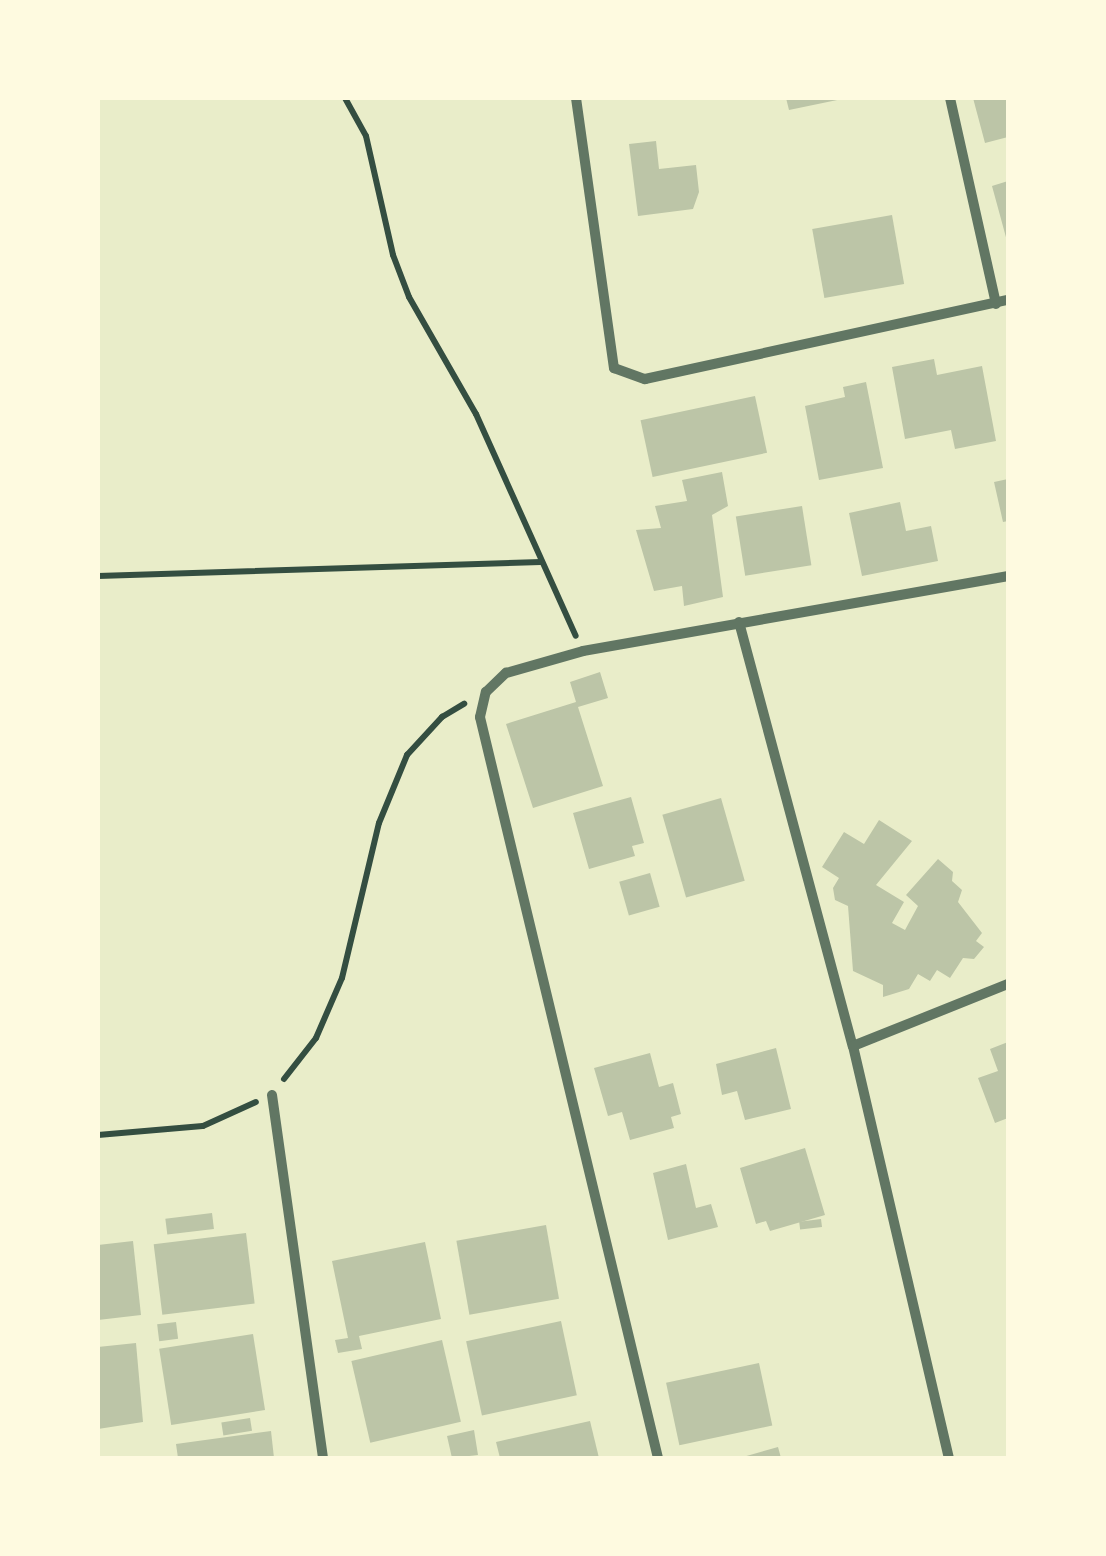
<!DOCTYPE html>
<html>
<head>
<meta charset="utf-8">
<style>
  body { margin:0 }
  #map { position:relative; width:1106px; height:1556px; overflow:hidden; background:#e9edc9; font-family:Spectral,serif }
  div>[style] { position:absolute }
  .building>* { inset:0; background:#bcc5a7; transform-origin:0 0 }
  .path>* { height:6px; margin:-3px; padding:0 3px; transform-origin:3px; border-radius:3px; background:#344e41 }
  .minor>* { height:10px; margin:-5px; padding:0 5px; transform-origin:5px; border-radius:5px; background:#617663 }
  span { translate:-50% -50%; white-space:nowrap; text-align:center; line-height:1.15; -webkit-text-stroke:10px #fefae0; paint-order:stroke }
  .frame { position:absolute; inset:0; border:100px solid #fefae0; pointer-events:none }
</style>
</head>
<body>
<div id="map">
  <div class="building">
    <div style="clip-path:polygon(786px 98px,841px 98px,842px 99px,789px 110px)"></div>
    <div style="clip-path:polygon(973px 98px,1008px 98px,1008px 137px,985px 143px)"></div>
    <div style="clip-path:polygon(656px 141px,659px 169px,696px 165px,699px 192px,693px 209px,638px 216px,629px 144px)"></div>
    <div style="clip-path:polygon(1008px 181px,1008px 241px,1007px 241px,992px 186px)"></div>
    <div style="left:892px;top:215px;width:70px;height:81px;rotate:80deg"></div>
    <div style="clip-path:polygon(934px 359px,937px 375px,982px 366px,996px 441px,955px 449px,951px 430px,905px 439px,892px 367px)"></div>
    <div style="clip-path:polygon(866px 382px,883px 468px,819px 480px,805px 406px,845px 397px,843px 387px)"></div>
    <div style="left:755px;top:396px;width:58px;height:117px;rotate:78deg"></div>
    <div style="clip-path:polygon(722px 472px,728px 506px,712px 515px,723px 597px,684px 606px,682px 586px,654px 591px,636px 530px,661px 528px,655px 506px,687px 501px,682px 480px)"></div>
    <div style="clip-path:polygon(1008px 479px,1008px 521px,1003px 522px,994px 482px)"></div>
    <div style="clip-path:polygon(900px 502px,906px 531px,931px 526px,938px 561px,862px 576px,849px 513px)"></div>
    <div style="left:802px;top:506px;width:60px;height:67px;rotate:81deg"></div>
    <div style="clip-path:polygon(600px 672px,608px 698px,578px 707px,603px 786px,533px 808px,506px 724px,576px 702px,570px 682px)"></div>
    <div style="clip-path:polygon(631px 797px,644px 843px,632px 846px,635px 856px,589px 869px,573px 813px)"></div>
    <div style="left:721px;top:798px;width:86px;height:61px;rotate:74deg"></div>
    <div style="clip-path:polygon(879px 820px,912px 841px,876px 885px,904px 902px,892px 923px,905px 930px,918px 906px,906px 895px,938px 859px,953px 872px,952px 881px,962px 890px,958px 902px,982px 933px,976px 941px,984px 947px,974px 959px,963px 958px,950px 978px,937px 970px,930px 981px,918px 974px,909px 989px,883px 997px,883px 985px,853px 971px,848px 906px,835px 900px,833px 888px,839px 878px,822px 867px,844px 832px,864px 844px)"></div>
    <div style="left:650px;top:873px;width:35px;height:32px;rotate:74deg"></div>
    <div style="clip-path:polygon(1008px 1042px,1008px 1118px,995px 1123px,978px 1078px,998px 1071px,990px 1049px)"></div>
    <div style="clip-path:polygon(776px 1048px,791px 1109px,745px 1120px,737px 1091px,722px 1095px,716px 1064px)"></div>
    <div style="clip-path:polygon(650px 1053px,659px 1087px,673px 1083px,681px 1114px,671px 1117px,674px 1128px,630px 1140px,622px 1112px,608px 1116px,594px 1068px)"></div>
    <div style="clip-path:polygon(805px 1148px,825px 1215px,770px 1231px,766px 1221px,756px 1224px,740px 1168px)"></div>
    <div style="clip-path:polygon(686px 1164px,696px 1208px,711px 1204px,718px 1227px,668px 1240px,653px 1173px)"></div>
    <div style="left:212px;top:1213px;width:16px;height:47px;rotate:83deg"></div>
    <div style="left:821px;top:1219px;width:8px;height:22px;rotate:83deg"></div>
    <div style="left:546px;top:1225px;width:75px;height:91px;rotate:80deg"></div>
    <div style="left:246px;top:1233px;width:71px;height:93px;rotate:83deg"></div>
    <div style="clip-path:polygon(133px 1241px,141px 1315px,98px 1320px,98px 1245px)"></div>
    <div style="clip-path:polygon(425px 1242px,441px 1319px,359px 1336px,362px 1349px,338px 1353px,335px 1340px,348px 1338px,332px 1261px)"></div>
    <div style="left:561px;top:1321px;width:76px;height:97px;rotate:78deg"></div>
    <div style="left:176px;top:1322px;width:17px;height:19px;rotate:83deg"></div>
    <div style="left:253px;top:1334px;width:77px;height:95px;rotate:81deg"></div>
    <div style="left:442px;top:1340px;width:84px;height:93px;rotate:77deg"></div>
    <div style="clip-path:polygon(136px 1343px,143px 1422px,98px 1429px,98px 1347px)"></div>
    <div style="left:759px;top:1363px;width:64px;height:95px;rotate:78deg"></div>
    <div style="left:250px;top:1418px;width:13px;height:29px;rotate:81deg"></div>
    <div style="clip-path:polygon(590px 1421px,599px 1458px,500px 1458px,496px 1442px)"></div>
    <div style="clip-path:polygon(474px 1430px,478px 1455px,452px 1458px,447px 1436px)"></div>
    <div style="clip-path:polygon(271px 1431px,274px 1458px,178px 1458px,176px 1444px)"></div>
    <div style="clip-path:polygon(778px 1447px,781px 1458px,743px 1458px,743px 1457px)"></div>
  </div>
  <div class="path">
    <div style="left:345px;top:98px;width:43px;rotate:61.1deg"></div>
    <div style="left:366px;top:136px;width:122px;rotate:77.2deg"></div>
    <div style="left:393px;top:255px;width:45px;rotate:69.1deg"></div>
    <div style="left:409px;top:297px;width:135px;rotate:60.2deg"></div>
    <div style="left:476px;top:414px;width:243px;rotate:65.8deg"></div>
    <div style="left:98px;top:576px;width:443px;rotate:-1.8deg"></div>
    <div style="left:284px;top:1079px;width:52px;rotate:-52deg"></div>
    <div style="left:316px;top:1038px;width:65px;rotate:-66.6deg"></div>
    <div style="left:342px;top:978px;width:159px;rotate:-76.6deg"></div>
    <div style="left:379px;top:823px;width:74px;rotate:-67.6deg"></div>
    <div style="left:407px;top:755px;width:52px;rotate:-47.4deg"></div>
    <div style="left:442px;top:717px;width:26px;rotate:-31deg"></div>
    <div style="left:98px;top:1135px;width:105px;rotate:-4.9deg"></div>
    <div style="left:203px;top:1126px;width:58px;rotate:-24.4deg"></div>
  </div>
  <div class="minor">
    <div style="left:576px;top:98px;width:273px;rotate:82deg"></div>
    <div style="left:614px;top:368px;width:33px;rotate:20deg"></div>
    <div style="left:645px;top:379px;width:371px;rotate:-12.3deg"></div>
    <div style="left:950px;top:98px;width:211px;rotate:77.4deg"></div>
    <div style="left:739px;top:622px;width:439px;rotate:75deg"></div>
    <div style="left:853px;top:1046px;width:423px;rotate:76.9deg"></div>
    <div style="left:853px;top:1046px;width:167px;rotate:-21.8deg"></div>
    <div style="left:272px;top:1095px;width:367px;rotate:82deg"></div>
    <div style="left:658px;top:1458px;width:762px;rotate:-103.51deg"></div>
    <div style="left:480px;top:717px;width:26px;rotate:-77deg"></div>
    <div style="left:486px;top:692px;width:28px;rotate:-44deg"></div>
    <div style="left:506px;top:673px;width:80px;rotate:-15.9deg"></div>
    <div style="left:583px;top:651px;width:432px;rotate:-10deg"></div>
  </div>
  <div class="frame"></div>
</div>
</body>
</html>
